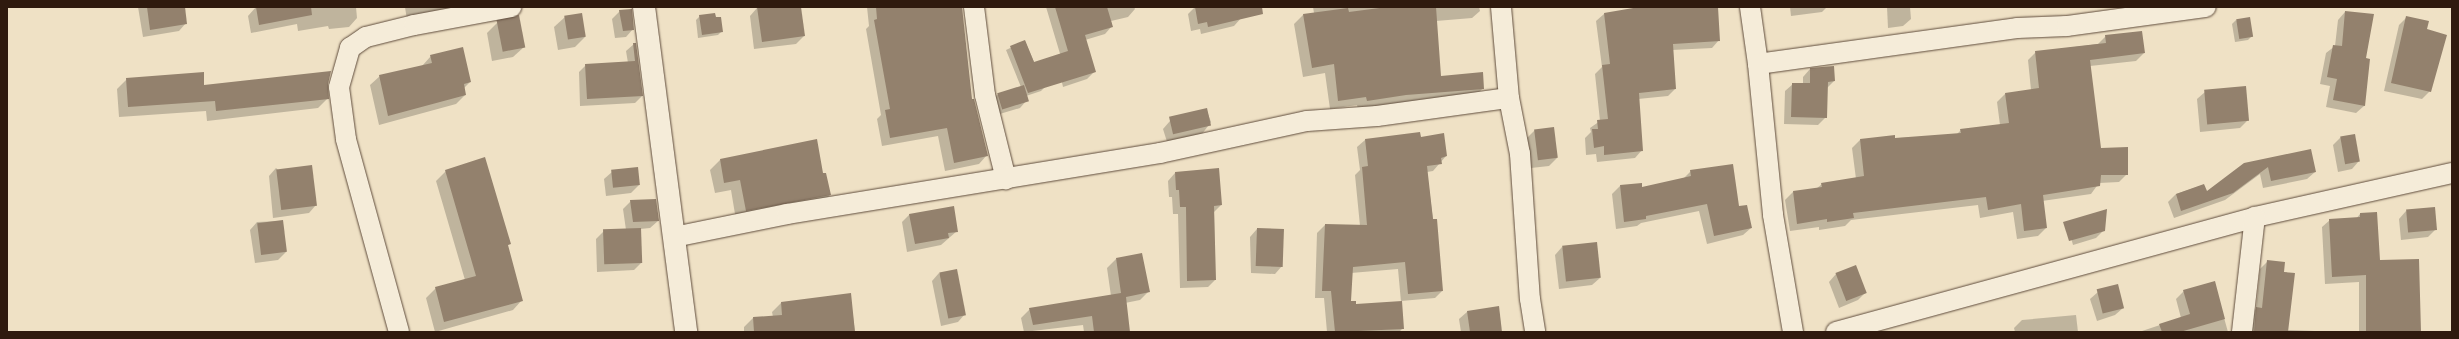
<!DOCTYPE html>
<html>
<head>
<meta charset="utf-8">
<style>
  body { margin:0 }
  #map { position:relative; width:2459px; height:339px; overflow:hidden; background:#efe1c5; font-family:"Libre Caslon Text",serif }
  div>[style] { position:absolute }
  .shadow>* { inset:0; background:#0003 }
  .building>* { inset:0; background:#93816d; transform-origin:0 0 }
  .roads { filter:drop-shadow(0 0 1px #5f4c3c) drop-shadow(0 0 1px #5f4c3c) }
  .street>* { height:20px; margin:-10px; padding:0 10px; transform-origin:10px; border-radius:10px; background:#f5ecd9 }
  .secondary>* { height:22px; margin:-11px; padding:0 11px; transform-origin:11px; border-radius:11px; background:#f5ecd9 }
  span { translate:-50% -50%; white-space:nowrap; text-align:center; line-height:1.15; -webkit-text-stroke:3px #f5ecd9; paint-order:stroke }
  .frame { position:absolute; inset:0; border:8px solid #2f1a0e; pointer-events:none }
</style>
</head>
<body>
<div id="map">
  <div class="shadow">
    <div style="clip-path:polygon(138px 7px,184px 7px,186px 23px,179px 31px,143px 37px)"></div>
    <div style="clip-path:polygon(256px 7px,356px 7px,357px 18px,349px 27px,329px 29px,328px 26px,298px 31px,297px 24px,251px 33px,248px 16px)"></div>
    <div style="clip-path:polygon(405px 7px,482px 7px,407px 20px)"></div>
    <div style="clip-path:polygon(767px 7px,800px 7px,804px 36px,796px 44px,754px 49px,750px 16px,757px 8px)"></div>
    <div style="clip-path:polygon(867px 7px,951px 7px,971px 100px,987px 155px,979px 164px,945px 171px,938px 136px,882px 146px,877px 119px,881px 115px,866px 29px,869px 26px)"></div>
    <div style="clip-path:polygon(1046px 7px,1134px 7px,1135px 9px,1128px 17px,1111px 21px,1112px 26px,1105px 34px,1085px 40px,1094px 72px,1087px 79px,1063px 87px,1057px 60px,1061px 57px)"></div>
    <div style="clip-path:polygon(1195px 7px,1251px 7px,1234px 26px,1201px 34px,1200px 29px,1191px 31px,1188px 14px)"></div>
    <div style="clip-path:polygon(1313px 7px,1479px 7px,1480px 11px,1472px 18px,1436px 21px,1440px 77px,1483px 88px,1474px 98px,1358px 109px,1357px 105px,1330px 109px,1325px 73px,1303px 77px,1294px 24px,1303px 15px,1314px 13px)"></div>
    <div style="clip-path:polygon(1638px 7px,1717px 7px,1719px 40px,1712px 48px,1672px 50px,1675px 89px,1668px 96px,1638px 99px,1642px 150px,1635px 158px,1597px 162px,1596px 154px,1586px 155px,1585px 138px,1591px 132px,1590px 128px,1600px 121px,1595px 74px,1602px 67px,1596px 21px,1604px 14px,1636px 10px)"></div>
    <div style="clip-path:polygon(1790px 7px,1827px 7px,1822px 12px,1791px 16px)"></div>
    <div style="clip-path:polygon(1887px 7px,1910px 7px,1911px 19px,1903px 26px,1888px 28px)"></div>
    <div style="clip-path:polygon(620px 11px,633px 29px,626px 37px,615px 38px,612px 19px)"></div>
    <div style="clip-path:polygon(2345px 12px,2364px 59px,2364px 106px,2356px 113px,2326px 107px,2330px 86px,2320px 84px,2326px 53px,2335px 46px,2338px 20px)"></div>
    <div style="clip-path:polygon(700px 16px,722px 31px,718px 35px,698px 38px,696px 20px)"></div>
    <div style="clip-path:polygon(565px 17px,585px 37px,575px 47px,558px 50px,554px 27px)"></div>
    <div style="clip-path:polygon(2407px 17px,2426px 30px,2430px 91px,2422px 99px,2384px 91px,2399px 25px)"></div>
    <div style="clip-path:polygon(2236px 20px,2252px 36px,2248px 40px,2235px 42px,2232px 24px)"></div>
    <div style="clip-path:polygon(498px 22px,524px 47px,513px 57px,492px 61px,487px 33px)"></div>
    <div style="clip-path:polygon(2106px 36px,2144px 53px,2136px 61px,2090px 66px,2100px 149px,2127px 174px,2119px 182px,2099px 183px,2091px 194px,2042px 201px,2046px 228px,2038px 236px,2017px 239px,2013px 212px,1980px 218px,1978px 205px,1851px 220px,1845px 226px,1819px 230px,1819px 227px,1790px 231px,1785px 200px,1793px 192px,1816px 189px,1822px 184px,1856px 179px,1852px 148px,1860px 140px,1956px 135px,1961px 130px,2000px 125px,1997px 102px,2005px 94px,2031px 90px,2028px 60px,2036px 52px,2098px 44px)"></div>
    <div style="clip-path:polygon(1025px 41px,1045px 87px,1041px 91px,1026px 96px,1027px 100px,1020px 108px,993px 116px,989px 102px,997px 95px,1021px 87px,1006px 50px)"></div>
    <div style="clip-path:polygon(634px 44px,642px 96px,635px 103px,580px 106px,579px 72px,586px 65px,628px 63px,626px 51px)"></div>
    <div style="clip-path:polygon(431px 56px,470px 82px,464px 88px,465px 95px,456px 104px,379px 125px,370px 85px,380px 76px,422px 66px)"></div>
    <div style="clip-path:polygon(1810px 69px,1834px 81px,1827px 88px,1826px 117px,1818px 125px,1784px 124px,1785px 91px,1793px 84px,1803px 84px,1803px 77px)"></div>
    <div style="clip-path:polygon(127px 79px,204px 86px,327px 84px,328px 98px,318px 108px,207px 121px,206px 111px,119px 117px,117px 89px)"></div>
    <div style="clip-path:polygon(2205px 92px,2248px 120px,2240px 128px,2200px 132px,2197px 99px)"></div>
    <div style="clip-path:polygon(1206px 109px,1211px 122px,1202px 134px,1168px 145px,1163px 129px,1170px 121px)"></div>
    <div style="clip-path:polygon(1535px 130px,1557px 158px,1549px 166px,1531px 168px,1527px 138px)"></div>
    <div style="clip-path:polygon(2341px 137px,2359px 161px,2352px 169px,2338px 172px,2333px 145px)"></div>
    <div style="clip-path:polygon(evenodd,1420px 138px,1446px 156px,1433px 171px,1427px 172px,1442px 291px,1435px 298px,1401px 301px,1402px 329px,1399px 332px,1327px 332px,1324px 298px,1315px 298px,1317px 233px,1325px 225px,1360px 226px,1355px 175px,1360px 170px,1357px 147px,1365px 140px,1420px 138px,1398px 269px,1401px 302px,1355px 305px,1350px 302px,1351px 273px,1398px 269px)"></div>
    <div style="clip-path:polygon(720px 160px,822px 175px,830px 195px,820px 205px,736px 220px,731px 190px,715px 193px,710px 170px)"></div>
    <div style="clip-path:polygon(2244px 164px,2315px 172px,2307px 179px,2263px 188px,2260px 174px,2225px 200px,2174px 218px,2168px 202px,2176px 194px,2203px 185px,2206px 193px)"></div>
    <div style="clip-path:polygon(276px 168px,316px 205px,309px 213px,273px 218px,269px 176px)"></div>
    <div style="clip-path:polygon(446px 171px,510px 243px,507px 246px,522px 300px,513px 310px,435px 332px,426px 298px,436px 288px,465px 280px,436px 181px)"></div>
    <div style="clip-path:polygon(1691px 171px,1739px 207px,1751px 228px,1743px 235px,1707px 244px,1699px 211px,1641px 223px,1637px 226px,1616px 229px,1612px 194px,1620px 186px,1641px 184px,1642px 188px,1683px 179px)"></div>
    <div style="clip-path:polygon(612px 172px,639px 185px,631px 193px,606px 196px,604px 179px)"></div>
    <div style="clip-path:polygon(1175px 173px,1221px 205px,1214px 212px,1215px 280px,1208px 287px,1180px 288px,1178px 214px,1173px 214px,1172px 197px,1169px 197px,1168px 181px)"></div>
    <div style="clip-path:polygon(631px 201px,658px 221px,650px 228px,640px 229px,641px 263px,634px 270px,597px 272px,596px 239px,604px 231px,626px 230px,623px 209px)"></div>
    <div style="clip-path:polygon(2406px 211px,2436px 229px,2428px 237px,2401px 240px,2399px 219px)"></div>
    <div style="clip-path:polygon(910px 214px,957px 231px,941px 245px,907px 252px,902px 222px)"></div>
    <div style="clip-path:polygon(2360px 214px,2379px 261px,2420px 332px,2359px 332px,2359px 282px,2325px 284px,2322px 227px,2330px 220px,2356px 219px)"></div>
    <div style="clip-path:polygon(282px 221px,286px 252px,278px 260px,255px 263px,250px 230px,257px 222px)"></div>
    <div style="clip-path:polygon(2068px 227px,2104px 230px,2096px 238px,2073px 245px)"></div>
    <div style="clip-path:polygon(1257px 229px,1283px 230px,1282px 266px,1275px 274px,1251px 273px,1250px 237px)"></div>
    <div style="clip-path:polygon(1562px 247px,1600px 278px,1592px 285px,1559px 289px,1555px 255px)"></div>
    <div style="clip-path:polygon(1116px 259px,1149px 291px,1140px 300px,1125px 303px,1129px 332px,1084px 332px,1083px 325px,1024px 332px,1021px 318px,1030px 309px,1111px 296px,1107px 268px)"></div>
    <div style="clip-path:polygon(2268px 261px,2283px 273px,2288px 330px,2342px 332px,2247px 332px,2249px 316px,2256px 309px,2260px 269px)"></div>
    <div style="clip-path:polygon(939px 273px,965px 314px,958px 322px,941px 326px,932px 281px)"></div>
    <div style="clip-path:polygon(1836px 274px,1866px 292px,1858px 300px,1839px 308px,1829px 282px)"></div>
    <div style="clip-path:polygon(2214px 282px,2228px 332px,2139px 332px,2181px 318px,2176px 299px,2184px 291px)"></div>
    <div style="clip-path:polygon(2098px 292px,2123px 308px,2115px 315px,2097px 321px,2090px 299px)"></div>
    <div style="clip-path:polygon(850px 294px,855px 332px,744px 332px,744px 327px,753px 318px,773px 317px,772px 312px,781px 303px)"></div>
    <div style="clip-path:polygon(1498px 307px,1501px 332px,1461px 332px,1459px 319px,1467px 312px)"></div>
    <div style="clip-path:polygon(2076px 315px,2078px 332px,2015px 332px,2014px 328px,2022px 320px)"></div>
  </div>
  <div class="building">
    <div style="clip-path:polygon(147px 7px,185px 7px,187px 24px,150px 30px)"></div>
    <div style="clip-path:polygon(256px 7px,311px 7px,312px 15px,259px 25px)"></div>
    <div style="clip-path:polygon(757px 7px,801px 7px,805px 36px,762px 42px)"></div>
    <div style="clip-path:polygon(876px 7px,962px 7px,972px 99px,974px 99px,988px 156px,954px 163px,947px 128px,890px 138px,885px 110px,890px 109px,874px 20px,877px 19px)"></div>
    <div style="clip-path:polygon(1055px 7px,1107px 7px,1113px 27px,1085px 35px,1096px 72px,1028px 93px,1010px 46px,1025px 40px,1034px 62px,1068px 51px)"></div>
    <div style="clip-path:polygon(1195px 7px,1262px 7px,1263px 14px,1208px 27px,1207px 22px,1198px 24px)"></div>
    <div style="clip-path:polygon(1387px 7px,1436px 7px,1441px 76px,1483px 72px,1484px 89px,1406px 95px,1367px 101px,1366px 97px,1338px 101px,1334px 64px,1312px 68px,1303px 14px,1348px 8px,1349px 12px)"></div>
    <div style="clip-path:polygon(1639px 7px,1718px 7px,1720px 41px,1673px 44px,1676px 89px,1639px 93px,1643px 151px,1604px 155px,1604px 146px,1594px 148px,1592px 129px,1598px 129px,1597px 120px,1608px 119px,1602px 65px,1610px 64px,1604px 13px)"></div>
    <div style="clip-path:polygon(632px 9px,634px 30px,623px 31px,619px 10px)"></div>
    <div style="clip-path:polygon(2345px 11px,2374px 14px,2366px 58px,2370px 59px,2365px 106px,2333px 100px,2337px 79px,2327px 77px,2333px 45px,2342px 46px)"></div>
    <div style="left:582px;top:13px;width:24px;height:18px;rotate:81deg"></div>
    <div style="clip-path:polygon(715px 13px,716px 17px,721px 17px,723px 32px,702px 35px,699px 15px)"></div>
    <div style="left:519px;top:15px;width:33px;height:23px;rotate:79deg"></div>
    <div style="clip-path:polygon(2406px 16px,2429px 21px,2427px 29px,2447px 35px,2431px 92px,2391px 83px)"></div>
    <div style="left:2250px;top:17px;width:20px;height:14px;rotate:81deg"></div>
    <div style="clip-path:polygon(2142px 31px,2145px 53px,2090px 60px,2101px 148px,2128px 147px,2128px 175px,2101px 175px,2100px 186px,2043px 195px,2047px 228px,2024px 231px,2021px 204px,1988px 210px,1986px 197px,1853px 213px,1854px 218px,1827px 222px,1827px 219px,1797px 224px,1793px 191px,1822px 187px,1821px 183px,1864px 176px,1860px 139px,1895px 135px,1895px 138px,1961px 133px,1960px 129px,2009px 123px,2005px 93px,2039px 88px,2035px 51px,2106px 43px,2105px 35px)"></div>
    <div style="clip-path:polygon(633px 43px,636px 43px,643px 96px,587px 99px,585px 64px,635px 61px)"></div>
    <div style="clip-path:polygon(463px 47px,471px 82px,464px 84px,466px 95px,388px 116px,379px 75px,432px 63px,430px 55px)"></div>
    <div style="clip-path:polygon(1834px 66px,1835px 81px,1828px 82px,1827px 118px,1791px 117px,1792px 83px,1810px 83px,1810px 68px)"></div>
    <div style="clip-path:polygon(331px 71px,328px 84px,329px 99px,216px 111px,215px 101px,128px 107px,126px 78px,204px 72px,204px 85px)"></div>
    <div style="left:1024px;top:85px;width:17px;height:28px;rotate:73deg"></div>
    <div style="left:2246px;top:86px;width:35px;height:42px;rotate:85deg"></div>
    <div style="left:1207px;top:108px;width:18px;height:39px;rotate:77deg"></div>
    <div style="left:1554px;top:127px;width:31px;height:20px;rotate:83deg"></div>
    <div style="clip-path:polygon(1420px 132px,1421px 137px,1444px 133px,1447px 156px,1441px 158px,1442px 164px,1427px 166px,1433px 219px,1437px 219px,1443px 291px,1408px 294px,1405px 262px,1353px 267px,1351px 301px,1356px 301px,1356px 304px,1402px 301px,1404px 329px,1335px 332px,1331px 291px,1322px 291px,1325px 224px,1367px 225px,1362px 167px,1368px 166px,1365px 139px)"></div>
    <div style="left:2355px;top:134px;width:28px;height:15px;rotate:80deg"></div>
    <div style="clip-path:polygon(817px 139px,823px 173px,826px 173px,831px 195px,746px 211px,740px 180px,724px 183px,720px 159px)"></div>
    <div style="clip-path:polygon(2311px 149px,2316px 172px,2271px 181px,2268px 167px,2233px 193px,2181px 211px,2176px 194px,2204px 184px,2207px 191px,2244px 163px)"></div>
    <div style="clip-path:polygon(485px 157px,511px 244px,508px 245px,523px 301px,444px 322px,435px 287px,476px 276px,445px 170px)"></div>
    <div style="clip-path:polygon(1733px 164px,1739px 206px,1747px 205px,1752px 228px,1714px 236px,1707px 204px,1646px 216px,1646px 219px,1624px 222px,1620px 185px,1642px 183px,1642px 187px,1691px 176px,1690px 170px)"></div>
    <div style="left:312px;top:165px;width:41px;height:36px;rotate:83deg"></div>
    <div style="left:638px;top:167px;width:18px;height:27px;rotate:84deg"></div>
    <div style="clip-path:polygon(1219px 168px,1222px 205px,1214px 206px,1216px 280px,1187px 281px,1186px 207px,1180px 207px,1179px 190px,1176px 190px,1175px 172px)"></div>
    <div style="clip-path:polygon(656px 199px,659px 221px,633px 222px,630px 200px)"></div>
    <div style="clip-path:polygon(954px 206px,958px 232px,948px 233px,949px 238px,915px 244px,909px 214px)"></div>
    <div style="left:2435px;top:207px;width:23px;height:29px;rotate:85deg"></div>
    <div style="clip-path:polygon(2107px 209px,2105px 231px,2069px 241px,2063px 222px)"></div>
    <div style="clip-path:polygon(2377px 212px,2380px 260px,2419px 259px,2421px 332px,2366px 332px,2366px 275px,2332px 277px,2329px 219px,2360px 217px,2360px 213px)"></div>
    <div style="left:283px;top:220px;width:32px;height:26px;rotate:83deg"></div>
    <div style="left:641px;top:228px;width:35px;height:38px;rotate:88deg"></div>
    <div style="left:1257px;top:228px;width:27px;height:38px;rotate:2deg"></div>
    <div style="left:1597px;top:242px;width:36px;height:35px;rotate:84deg"></div>
    <div style="clip-path:polygon(1142px 253px,1150px 292px,1126px 297px,1130px 332px,1094px 332px,1092px 316px,1033px 325px,1029px 308px,1121px 293px,1116px 258px)"></div>
    <div style="clip-path:polygon(2267px 260px,2285px 262px,2284px 272px,2295px 273px,2288px 332px,2254px 332px,2256px 307px,2262px 308px)"></div>
    <div style="left:1856px;top:265px;width:30px;height:22px;rotate:69deg"></div>
    <div style="left:957px;top:269px;width:47px;height:18px;rotate:79deg"></div>
    <div style="clip-path:polygon(2215px 281px,2225px 319px,2180px 332px,2162px 332px,2159px 324px,2190px 314px,2183px 290px)"></div>
    <div style="left:2118px;top:284px;width:25px;height:22px;rotate:76deg"></div>
    <div style="clip-path:polygon(851px 293px,855px 332px,754px 332px,753px 317px,782px 315px,781px 302px)"></div>
    <div style="clip-path:polygon(1499px 306px,1502px 332px,1470px 332px,1467px 311px)"></div>
  </div>
  <div class="roads">
    <div class="street">
      <div style="left:974px;top:7px;width:89px;rotate:82.9deg"></div>
      <div style="left:985px;top:95px;width:87px;rotate:76deg"></div>
      <div style="left:1501px;top:7px;width:91px;rotate:85deg"></div>
      <div style="left:1509px;top:98px;width:57px;rotate:78.9deg"></div>
      <div style="left:1520px;top:154px;width:145px;rotate:86.1deg"></div>
      <div style="left:1530px;top:299px;width:33px;rotate:81deg"></div>
      <div style="left:1750px;top:7px;width:58px;rotate:82deg"></div>
      <div style="left:1758px;top:64px;width:152px;rotate:84.3deg"></div>
      <div style="left:1773px;top:215px;width:119px;rotate:80.3deg"></div>
      <div style="left:1758px;top:64px;width:261px;rotate:-7.9deg"></div>
      <div style="left:2017px;top:28px;width:50px;rotate:-2.3deg"></div>
      <div style="left:2067px;top:26px;width:140px;rotate:-7.8deg"></div>
      <div style="left:674px;top:237px;width:115px;rotate:-11.5deg"></div>
      <div style="left:787px;top:214px;width:378px;rotate:-9.3deg"></div>
      <div style="left:1160px;top:153px;width:150px;rotate:-12.3deg"></div>
      <div style="left:1307px;top:121px;width:70px;rotate:-4.1deg"></div>
      <div style="left:1377px;top:116px;width:133px;rotate:-7.8deg"></div>
      <div style="left:399px;top:332px;width:200px;rotate:-105.4deg"></div>
      <div style="left:346px;top:139px;width:52px;rotate:-97.7deg"></div>
      <div style="left:339px;top:87px;width:41px;rotate:-74.2deg"></div>
      <div style="left:350px;top:48px;width:19px;rotate:-35deg"></div>
      <div style="left:366px;top:37px;width:49px;rotate:-14deg"></div>
      <div style="left:414px;top:25px;width:99px;rotate:-10.5deg"></div>
      <div style="left:1836px;top:332px;width:434px;rotate:-15.3deg"></div>
      <div style="left:2255px;top:217px;width:202px;rotate:-12.6deg"></div>
      <div style="left:2242px;top:332px;width:116px;rotate:-83.6deg"></div>
    </div>
    <div class="secondary">
      <div style="left:644px;top:7px;width:328px;rotate:82.6deg"></div>
    </div>
  </div>
  <div class="frame"></div>
</div>
</body>
</html>
